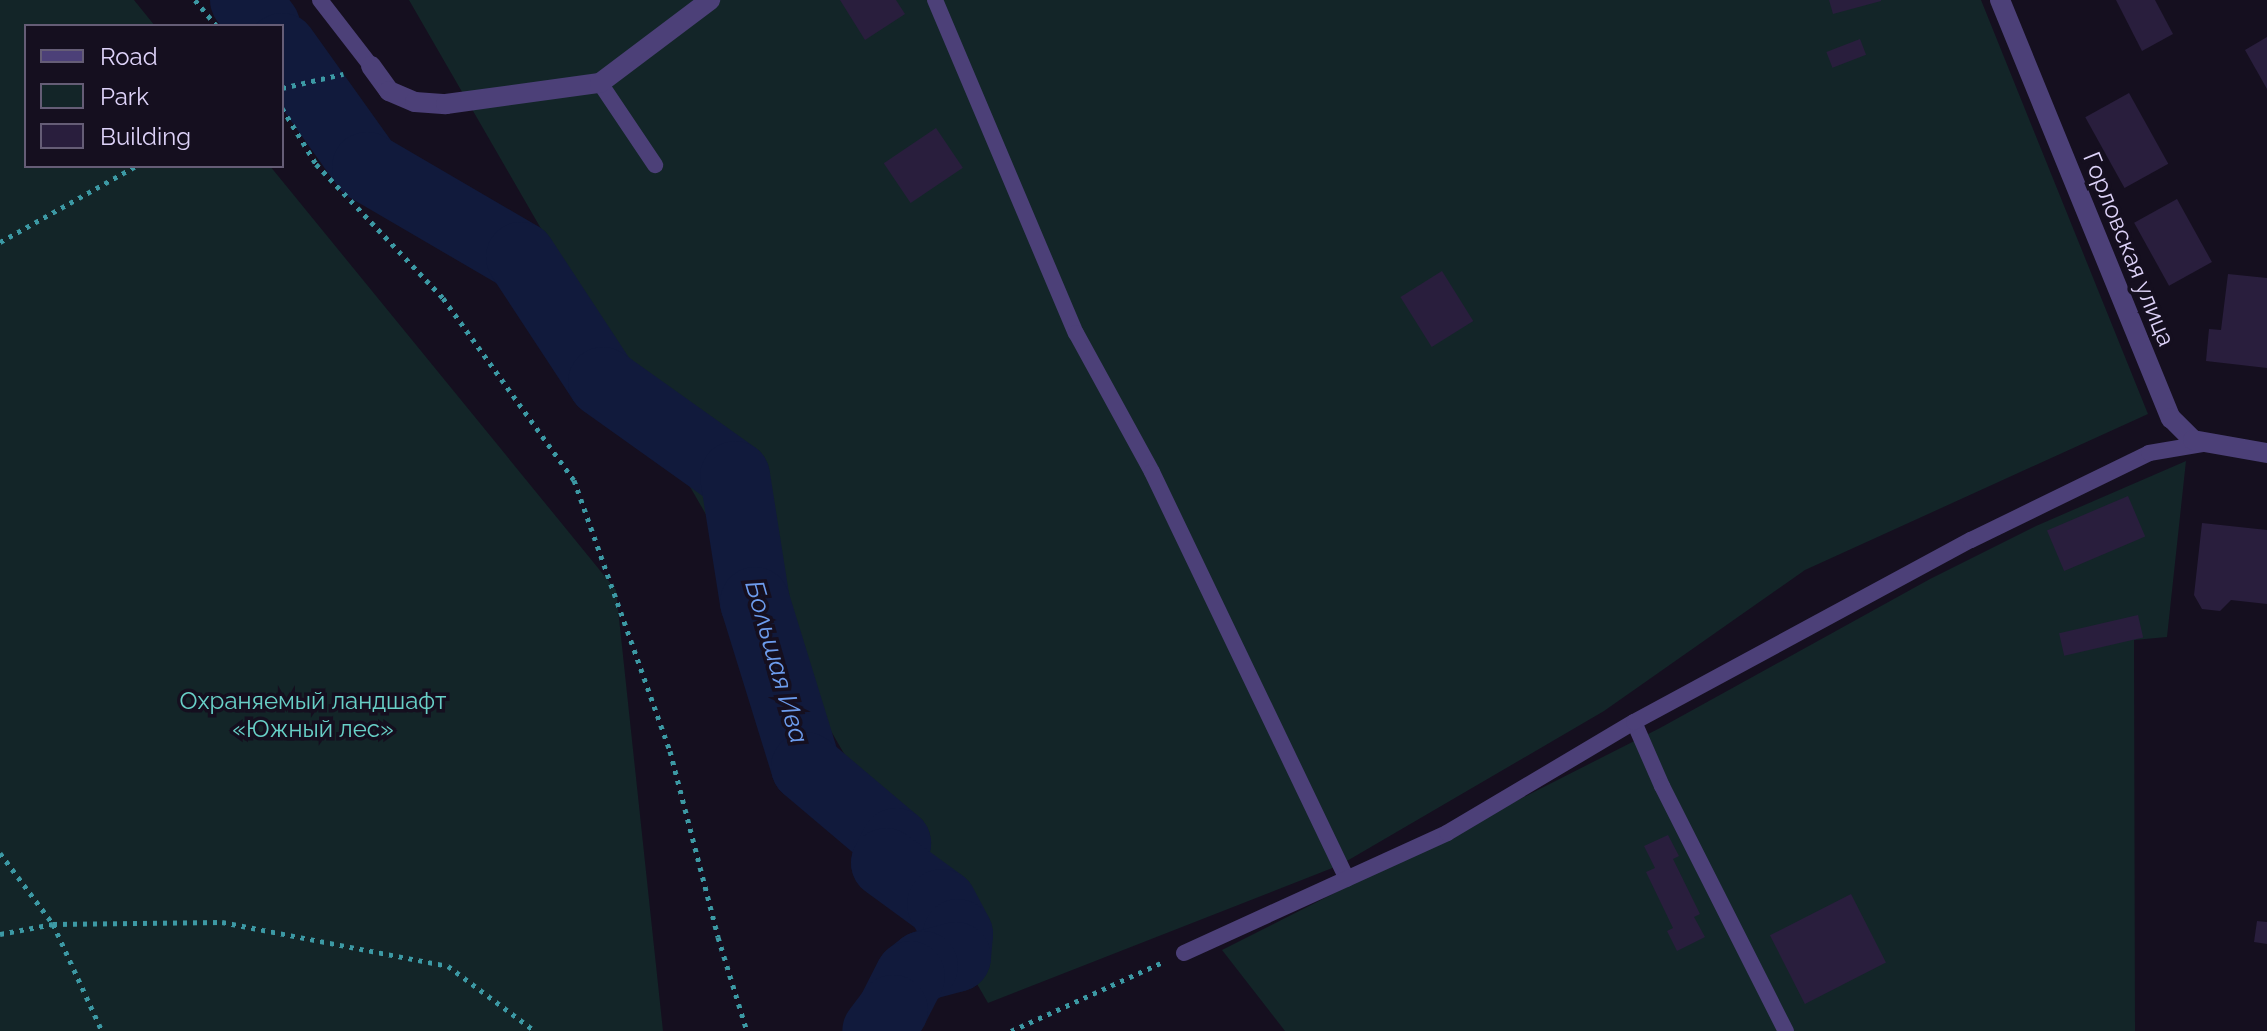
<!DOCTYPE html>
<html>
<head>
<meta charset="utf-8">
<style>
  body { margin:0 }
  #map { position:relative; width:2267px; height:1031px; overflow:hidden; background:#150f1f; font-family:Raleway,sans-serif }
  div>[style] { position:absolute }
  .green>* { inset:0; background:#132528 }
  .river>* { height:70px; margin:-35px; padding:0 35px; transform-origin:35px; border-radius:35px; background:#111a3c }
  .building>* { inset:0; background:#291e3d; transform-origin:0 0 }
  .path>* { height:5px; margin-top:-2.5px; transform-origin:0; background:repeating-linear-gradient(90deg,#3c99a4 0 4px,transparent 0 10px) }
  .lane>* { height:16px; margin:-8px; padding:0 8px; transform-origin:8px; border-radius:8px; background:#4c4078 }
  .street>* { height:20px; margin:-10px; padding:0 10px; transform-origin:10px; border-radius:10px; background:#4c4078 }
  span { translate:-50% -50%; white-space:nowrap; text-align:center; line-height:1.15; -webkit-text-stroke:7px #150f1f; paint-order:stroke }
  .street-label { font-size:24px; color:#ded3f9 }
  .park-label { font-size:24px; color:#68d0c7 }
  .water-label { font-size:26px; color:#6d9ced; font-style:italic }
  .legend { position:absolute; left:24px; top:24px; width:260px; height:144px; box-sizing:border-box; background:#150f1f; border:2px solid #655d76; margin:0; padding:10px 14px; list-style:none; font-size:24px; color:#ded3f9 }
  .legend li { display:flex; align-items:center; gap:16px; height:40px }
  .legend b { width:40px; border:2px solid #655d76 }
</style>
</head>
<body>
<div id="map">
  <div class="green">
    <div style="clip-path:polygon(0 0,134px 0,155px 26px,26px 26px,26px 166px,270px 166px,616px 590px,663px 1031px,0 1031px)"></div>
    <div style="clip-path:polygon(409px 0,1981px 0,2148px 414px,1805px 570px,1604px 711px,1340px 865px,988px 1003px)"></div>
    <div style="clip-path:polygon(2186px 461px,2167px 637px,2134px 640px,2135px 1031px,1285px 1031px,1222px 950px,1660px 728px,1930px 579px,2036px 526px)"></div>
  </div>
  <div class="river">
    <div style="left:245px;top:0;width:33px;rotate:52deg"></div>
    <div style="left:282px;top:48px;width:146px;rotate:54.5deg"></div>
    <div style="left:367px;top:167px;width:178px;rotate:30.3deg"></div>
    <div style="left:521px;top:257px;width:149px;rotate:56.7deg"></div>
    <div style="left:603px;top:382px;width:162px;rotate:35.5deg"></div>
    <div style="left:735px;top:476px;width:128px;rotate:81deg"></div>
    <div style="left:755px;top:602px;width:173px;rotate:72.8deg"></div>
    <div style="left:806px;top:767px;width:118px;rotate:40.2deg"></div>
    <div style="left:896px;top:843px;width:22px;rotate:117deg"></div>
    <div style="left:886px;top:863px;width:69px;rotate:36.2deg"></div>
    <div style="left:942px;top:904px;width:34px;rotate:62deg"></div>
    <div style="left:958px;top:934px;width:23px;rotate:95deg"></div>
    <div style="left:956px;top:957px;width:34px;rotate:165deg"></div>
    <div style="left:923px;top:966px;width:16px;rotate:142deg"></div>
    <div style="left:910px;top:976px;width:38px;rotate:117deg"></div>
    <div style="left:893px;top:1010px;width:26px;rotate:127deg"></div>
  </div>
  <div class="building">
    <div style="clip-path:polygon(840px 0,896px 0,905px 14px,865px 40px)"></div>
    <div style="clip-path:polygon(1829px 0,1881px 0,1881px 1px,1833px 14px)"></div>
    <div style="clip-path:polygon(2116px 0,2155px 0,2173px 34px,2142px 51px)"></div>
    <div style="clip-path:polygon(2267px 37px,2267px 89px,2245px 50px)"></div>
    <div style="left:1860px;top:39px;width:17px;height:36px;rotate:69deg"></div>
    <div style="left:2129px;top:93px;width:81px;height:50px;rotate:61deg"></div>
    <div style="left:936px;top:128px;width:48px;height:63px;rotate:56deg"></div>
    <div style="left:2177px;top:199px;width:72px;height:49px;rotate:61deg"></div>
    <div style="left:1442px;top:271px;width:59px;height:49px;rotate:58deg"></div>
    <div style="clip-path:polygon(2228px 274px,2267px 278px,2267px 368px,2206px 361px,2209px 329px,2221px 330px)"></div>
    <div style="left:2128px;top:496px;width:44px;height:88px;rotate:67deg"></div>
    <div style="clip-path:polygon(2202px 523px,2267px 530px,2267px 604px,2231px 600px,2220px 611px,2202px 609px,2194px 595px)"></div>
    <div style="left:2138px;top:615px;width:23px;height:81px;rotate:77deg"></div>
    <div style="clip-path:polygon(1668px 835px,1679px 856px,1673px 859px,1700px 914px,1694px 917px,1705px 937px,1677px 951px,1667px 931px,1673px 928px,1646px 872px,1655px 868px,1644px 846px)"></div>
    <div style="left:1851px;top:894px;width:77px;height:91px;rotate:63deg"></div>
    <div style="clip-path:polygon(2257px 921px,2267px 922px,2267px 944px,2254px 942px)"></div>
  </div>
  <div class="path">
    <div style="left:195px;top:0;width:34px;rotate:50deg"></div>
    <div style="left:282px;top:88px;width:63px;rotate:-12.9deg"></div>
    <div style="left:282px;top:108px;width:66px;rotate:58.7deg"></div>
    <div style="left:316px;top:164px;width:185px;rotate:46.5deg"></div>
    <div style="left:443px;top:298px;width:224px;rotate:54.3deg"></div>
    <div style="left:574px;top:480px;width:288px;rotate:70.5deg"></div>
    <div style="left:670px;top:751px;width:192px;rotate:75.5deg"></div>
    <div style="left:718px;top:937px;width:98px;rotate:72.9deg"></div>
    <div style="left:0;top:242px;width:156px;rotate:-29.2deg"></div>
    <div style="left:0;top:853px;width:89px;rotate:53.3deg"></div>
    <div style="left:53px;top:924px;width:118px;rotate:65.4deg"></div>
    <div style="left:0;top:934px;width:54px;rotate:-10.7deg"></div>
    <div style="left:53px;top:924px;width:169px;rotate:-0.7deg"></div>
    <div style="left:222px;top:922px;width:230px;rotate:11deg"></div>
    <div style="left:448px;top:966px;width:109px;rotate:36.8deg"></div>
    <div style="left:1011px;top:1031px;width:165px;rotate:-24.4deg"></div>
  </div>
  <div class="lane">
    <div style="left:320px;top:0;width:83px;rotate:52.3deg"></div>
    <div style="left:935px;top:0;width:362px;rotate:67.1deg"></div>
    <div style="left:1076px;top:333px;width:158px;rotate:61.3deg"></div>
    <div style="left:1152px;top:472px;width:451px;rotate:64.4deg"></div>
    <div style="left:600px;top:83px;width:99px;rotate:56.1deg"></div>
    <div style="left:1634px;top:722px;width:70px;rotate:66.4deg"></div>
    <div style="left:1662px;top:786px;width:275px;rotate:63.2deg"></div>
    <div style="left:1184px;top:953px;width:289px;rotate:-24.5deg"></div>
    <div style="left:1447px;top:833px;width:217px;rotate:-30.7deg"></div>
    <div style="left:1634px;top:722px;width:383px;rotate:-28.4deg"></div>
    <div style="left:1971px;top:540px;width:198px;rotate:-26deg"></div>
    <div style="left:2149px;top:453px;width:54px;rotate:-9.6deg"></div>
  </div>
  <div class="street">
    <div style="left:2000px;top:0;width:452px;rotate:67.8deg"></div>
    <div style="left:2171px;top:418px;width:31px;rotate:45deg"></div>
    <div style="left:2193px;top:440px;width:75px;rotate:10deg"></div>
    <div style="left:371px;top:66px;width:31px;rotate:54deg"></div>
    <div style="left:389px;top:91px;width:28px;rotate:23deg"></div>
    <div style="left:415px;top:102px;width:31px;rotate:4deg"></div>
    <div style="left:446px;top:104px;width:155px;rotate:-7.8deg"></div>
    <div style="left:600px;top:83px;width:138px;rotate:-37deg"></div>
  </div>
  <div class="street-label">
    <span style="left:2129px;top:249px;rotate:68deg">Горловская улица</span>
  </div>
  <div class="park-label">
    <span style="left:313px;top:715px">Охраняемый ландшафт<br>«Южный лес»</span>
  </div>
  <div class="water-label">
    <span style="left:776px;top:662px;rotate:74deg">Большая Ива</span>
  </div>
  <ul class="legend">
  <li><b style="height:10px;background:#4c4078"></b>Road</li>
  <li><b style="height:22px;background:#132528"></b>Park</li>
  <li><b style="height:22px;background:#291e3d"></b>Building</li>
  </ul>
</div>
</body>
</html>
